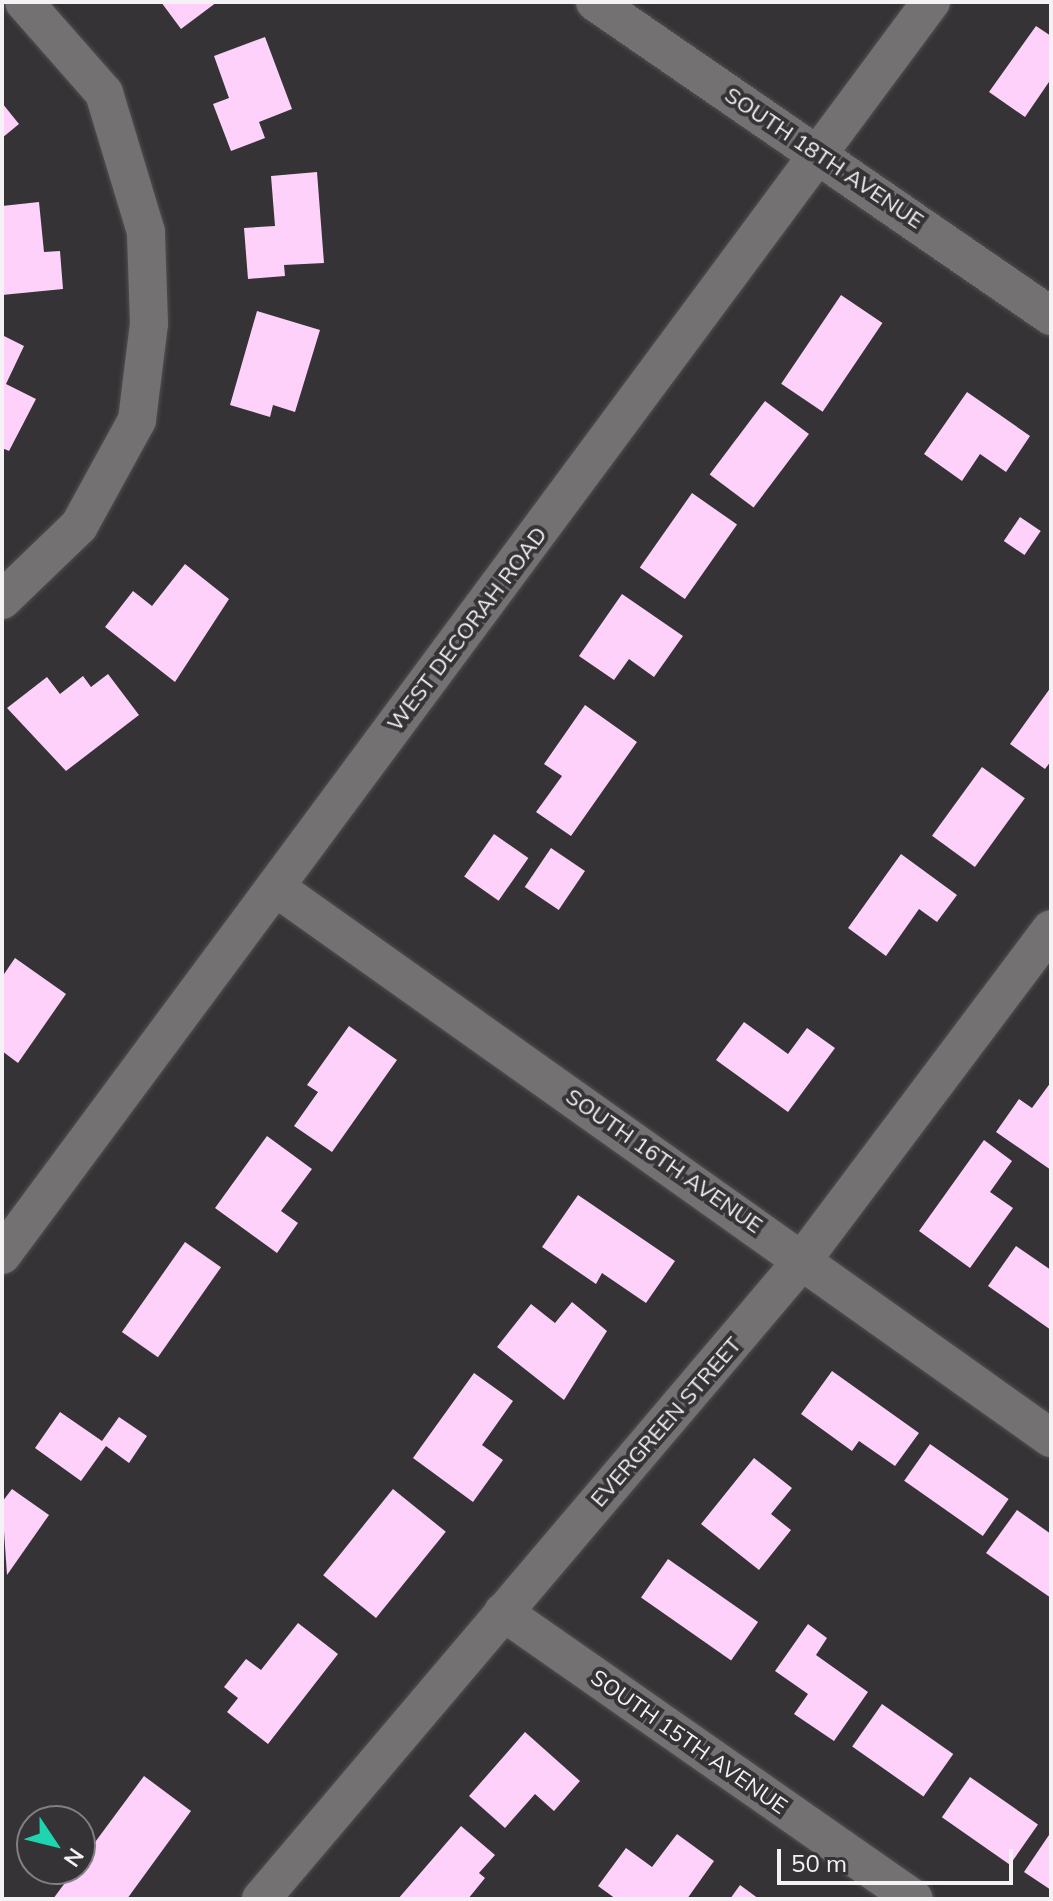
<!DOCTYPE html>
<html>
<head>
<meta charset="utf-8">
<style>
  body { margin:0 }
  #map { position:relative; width:1053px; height:1901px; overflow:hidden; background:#353335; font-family:Mulish,sans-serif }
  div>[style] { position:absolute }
  .building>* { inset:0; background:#fdd1fa; transform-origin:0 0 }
  .roads { filter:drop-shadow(0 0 2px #514e50) drop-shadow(0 0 2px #514e50) }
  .minor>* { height:38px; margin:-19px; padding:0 19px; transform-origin:19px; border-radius:19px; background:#747173 }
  span { translate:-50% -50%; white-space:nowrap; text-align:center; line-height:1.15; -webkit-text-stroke:8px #353335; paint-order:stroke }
  .street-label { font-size:22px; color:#f4f2f4 }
  .frame { position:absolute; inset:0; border:4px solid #f4f2f4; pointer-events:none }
  .north { position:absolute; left:16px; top:1805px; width:80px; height:80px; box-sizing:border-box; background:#353335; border:2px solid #817f81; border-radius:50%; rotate:125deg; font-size:22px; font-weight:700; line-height:32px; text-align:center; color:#f4f2f4 }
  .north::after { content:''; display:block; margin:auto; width:28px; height:36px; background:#1ed5b0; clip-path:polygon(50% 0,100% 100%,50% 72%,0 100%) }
  .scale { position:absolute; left:777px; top:1849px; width:236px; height:36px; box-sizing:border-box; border:4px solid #f4f2f4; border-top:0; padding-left:10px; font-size:24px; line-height:28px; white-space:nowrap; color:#f4f2f4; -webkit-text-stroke:6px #353335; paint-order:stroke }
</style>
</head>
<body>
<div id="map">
  <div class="building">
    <div style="clip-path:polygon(161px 2px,217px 2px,181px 29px)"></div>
    <div style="clip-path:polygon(1036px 26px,1051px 36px,1051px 79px,1025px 117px,989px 92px)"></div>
    <div style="clip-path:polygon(265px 37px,292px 109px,259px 122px,265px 138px,231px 151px,213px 104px,229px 98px,214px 56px)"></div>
    <div style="clip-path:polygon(2px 103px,19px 124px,2px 138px)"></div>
    <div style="clip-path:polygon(317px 172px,324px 263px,284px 265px,285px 276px,248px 279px,244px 228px,275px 226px,271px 176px)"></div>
    <div style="clip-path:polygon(39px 202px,44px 252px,60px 251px,63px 289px,2px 295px,2px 206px)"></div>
    <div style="left:841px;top:295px;width:50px;height:107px;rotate:34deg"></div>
    <div style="clip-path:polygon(257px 311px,320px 330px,295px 412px,273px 405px,270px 417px,230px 405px)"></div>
    <div style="clip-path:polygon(2px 335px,24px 346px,6px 384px,36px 399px,9px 451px,2px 448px)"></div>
    <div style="clip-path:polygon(967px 392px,1030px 436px,1006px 472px,980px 454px,962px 481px,924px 454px)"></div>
    <div style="left:765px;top:401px;width:55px;height:92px;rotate:37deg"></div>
    <div style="left:692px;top:493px;width:55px;height:91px;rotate:35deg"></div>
    <div style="left:1020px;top:517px;width:25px;height:29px;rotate:34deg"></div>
    <div style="clip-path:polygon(185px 564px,229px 599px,175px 682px,105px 627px,133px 591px,152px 606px)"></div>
    <div style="clip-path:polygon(622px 594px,683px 636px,654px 677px,629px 659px,614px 680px,579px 656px)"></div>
    <div style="clip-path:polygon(108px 674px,139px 715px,66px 771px,7px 708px,47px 677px,60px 694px,83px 676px,91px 687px)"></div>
    <div style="clip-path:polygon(1051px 687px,1051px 761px,1045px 769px,1010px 744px)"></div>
    <div style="clip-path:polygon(585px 705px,637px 742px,571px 836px,536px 812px,562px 776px,544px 764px)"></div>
    <div style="left:982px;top:767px;width:53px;height:85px;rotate:36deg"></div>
    <div style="left:494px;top:834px;width:42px;height:52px;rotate:35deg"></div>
    <div style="left:551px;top:848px;width:41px;height:47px;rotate:34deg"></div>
    <div style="clip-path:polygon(901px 854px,957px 895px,937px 922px,919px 909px,886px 956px,848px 928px)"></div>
    <div style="clip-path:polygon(15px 958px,66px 994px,18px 1063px,2px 1051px,2px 977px)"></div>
    <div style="clip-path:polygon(744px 1022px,788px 1054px,807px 1028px,835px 1048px,788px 1112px,716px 1060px)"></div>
    <div style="clip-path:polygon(349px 1026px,397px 1060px,332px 1152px,294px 1126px,318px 1092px,307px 1085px)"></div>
    <div style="clip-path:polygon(1051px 1082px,1051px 1170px,996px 1132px,1019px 1099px,1032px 1108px)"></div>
    <div style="clip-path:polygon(267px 1136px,312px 1169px,281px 1211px,298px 1223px,277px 1253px,215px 1208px)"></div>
    <div style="clip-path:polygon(984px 1140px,1012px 1161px,990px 1192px,1013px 1208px,970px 1268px,919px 1231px)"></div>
    <div style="clip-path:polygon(578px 1195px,675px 1261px,646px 1303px,602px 1273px,596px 1284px,542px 1247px)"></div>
    <div style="left:185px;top:1242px;width:44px;height:110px;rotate:35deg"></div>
    <div style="clip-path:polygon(1016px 1246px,1051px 1270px,1051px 1330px,988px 1286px)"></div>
    <div style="clip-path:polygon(572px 1302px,607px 1331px,564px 1400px,497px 1347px,531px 1304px,555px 1323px)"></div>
    <div style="clip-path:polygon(832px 1371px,919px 1433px,895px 1466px,859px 1441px,852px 1451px,801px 1414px)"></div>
    <div style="clip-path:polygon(474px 1373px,513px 1401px,482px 1445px,503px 1460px,473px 1502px,413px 1458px)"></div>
    <div style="clip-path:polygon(60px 1412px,102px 1441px,119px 1417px,147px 1436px,129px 1463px,106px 1446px,81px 1481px,35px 1448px)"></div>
    <div style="left:930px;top:1444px;width:96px;height:45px;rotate:35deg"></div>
    <div style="clip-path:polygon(754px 1458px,792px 1488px,771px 1514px,791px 1530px,759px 1570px,701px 1524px)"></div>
    <div style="clip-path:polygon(12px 1489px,49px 1515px,7px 1575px,2px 1502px)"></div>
    <div style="left:393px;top:1489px;width:68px;height:111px;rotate:39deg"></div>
    <div style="clip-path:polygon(1017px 1510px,1051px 1534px,1051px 1598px,986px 1553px)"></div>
    <div style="left:668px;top:1559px;width:110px;height:47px;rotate:35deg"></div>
    <div style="clip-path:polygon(298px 1623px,338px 1654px,268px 1744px,227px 1712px,238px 1698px,224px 1687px,246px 1659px,261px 1670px)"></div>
    <div style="clip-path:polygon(808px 1624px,827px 1638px,816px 1655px,868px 1692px,834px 1741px,794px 1714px,808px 1694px,775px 1671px)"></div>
    <div style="left:882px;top:1704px;width:87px;height:52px;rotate:35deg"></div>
    <div style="clip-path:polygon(525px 1732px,580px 1781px,554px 1811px,535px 1794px,505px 1828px,469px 1796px)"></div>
    <div style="clip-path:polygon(144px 1776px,191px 1811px,127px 1899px,53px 1899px)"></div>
    <div style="left:970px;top:1777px;width:83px;height:49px;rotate:35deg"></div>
    <div style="clip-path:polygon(461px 1826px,495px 1855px,479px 1873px,485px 1878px,468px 1899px,398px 1899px)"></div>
    <div style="clip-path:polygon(1051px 1832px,1051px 1890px,1024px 1872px)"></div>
    <div style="clip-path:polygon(677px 1834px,714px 1861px,687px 1899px,616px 1899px,598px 1886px,626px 1848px,652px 1867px)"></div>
    <div style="clip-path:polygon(740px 1885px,759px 1899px,730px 1899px)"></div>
  </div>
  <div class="roads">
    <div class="minor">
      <div style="left:595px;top:2px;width:554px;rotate:34.55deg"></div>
      <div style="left:2px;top:600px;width:107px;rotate:-43.9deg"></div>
      <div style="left:79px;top:526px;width:121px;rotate:-61.3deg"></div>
      <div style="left:137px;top:420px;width:97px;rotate:-82.9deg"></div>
      <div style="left:149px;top:324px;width:92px;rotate:-91.9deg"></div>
      <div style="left:146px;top:232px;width:145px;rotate:-106.8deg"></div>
      <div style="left:104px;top:93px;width:121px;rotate:-131.3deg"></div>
      <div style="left:275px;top:887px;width:952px;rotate:35.38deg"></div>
      <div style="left:2px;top:1255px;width:1560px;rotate:-53.45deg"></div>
      <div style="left:503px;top:1612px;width:501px;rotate:34.93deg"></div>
      <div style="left:261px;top:1899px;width:835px;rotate:-49.71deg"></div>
      <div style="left:801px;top:1262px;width:416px;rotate:-53.1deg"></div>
    </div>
  </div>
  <div class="street-label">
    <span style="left:824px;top:158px;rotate:34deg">SOUTH 18TH AVENUE</span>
    <span style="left:467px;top:629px;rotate:-53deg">WEST DECORAH ROAD</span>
    <span style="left:664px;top:1161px;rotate:35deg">SOUTH 16TH AVENUE</span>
    <span style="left:666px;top:1422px;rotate:-49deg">EVERGREEN STREET</span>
    <span style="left:689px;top:1742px;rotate:35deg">SOUTH 15TH AVENUE</span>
  </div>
  <div class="frame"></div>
  <div class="north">N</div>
  <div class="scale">50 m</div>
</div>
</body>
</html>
